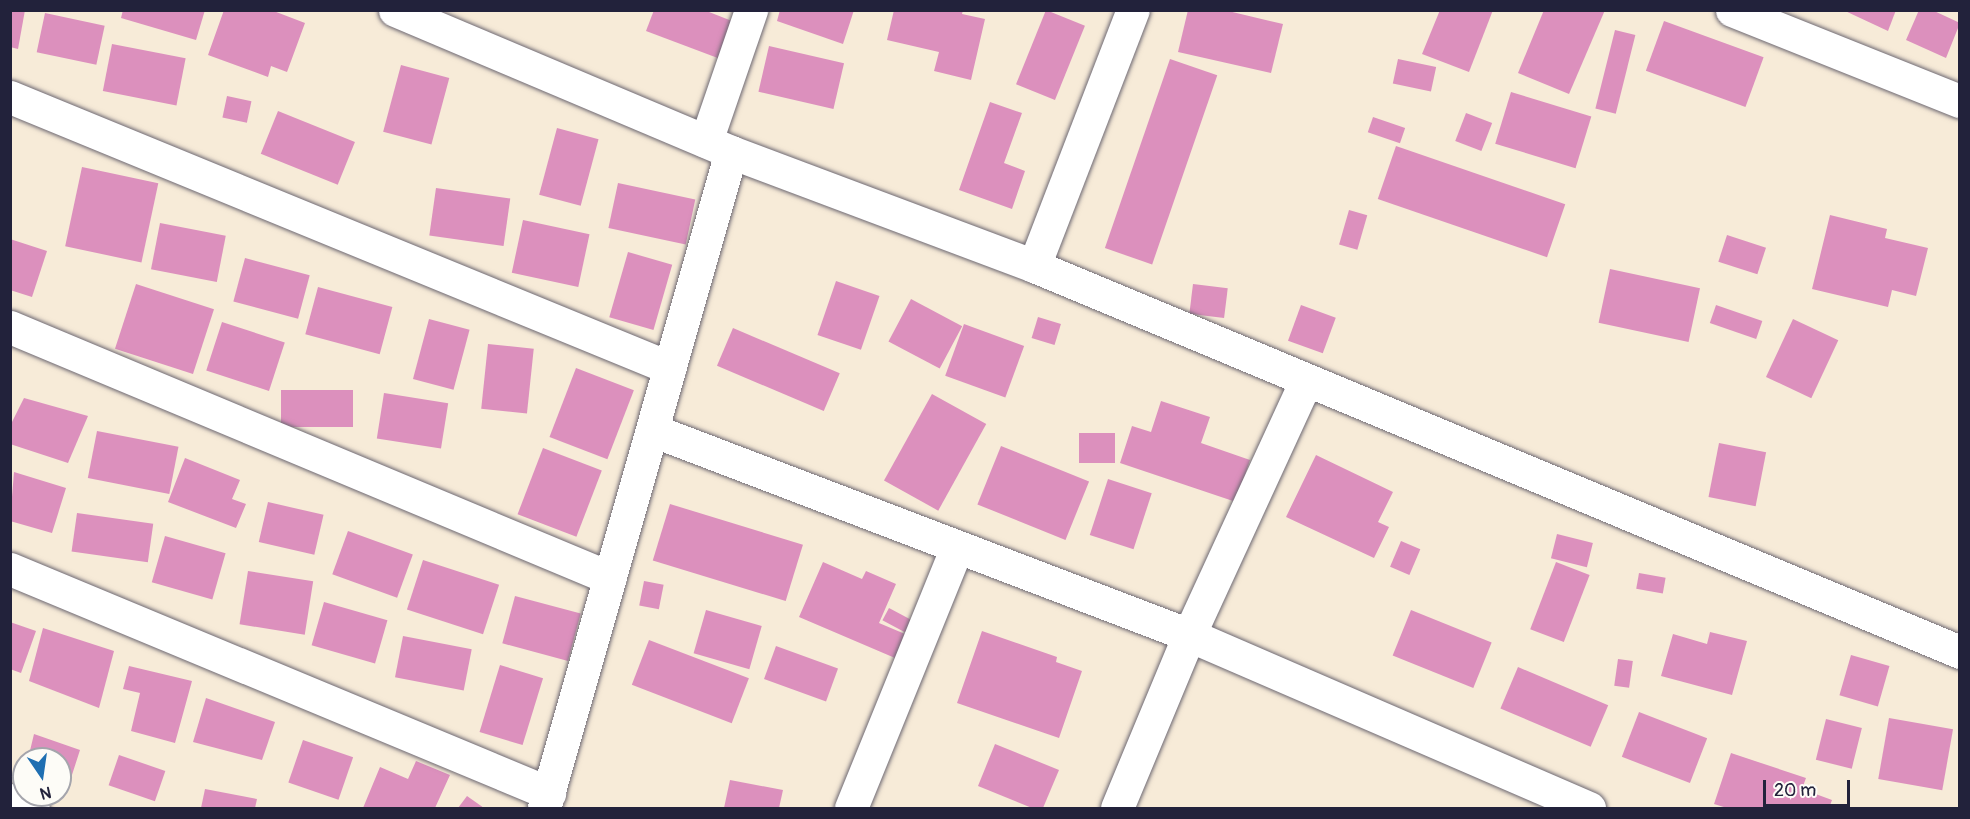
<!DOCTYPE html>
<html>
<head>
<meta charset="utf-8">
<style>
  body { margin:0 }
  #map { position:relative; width:1970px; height:819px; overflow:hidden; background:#f7ebd8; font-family:Pangolin,sans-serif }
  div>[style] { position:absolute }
  .building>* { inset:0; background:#dc90bd; transform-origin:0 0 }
  .roads { filter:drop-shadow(0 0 2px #6d6872) drop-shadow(0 0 2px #6d6872) }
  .minor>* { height:33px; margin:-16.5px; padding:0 16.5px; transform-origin:16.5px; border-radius:16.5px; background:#fff }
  span { translate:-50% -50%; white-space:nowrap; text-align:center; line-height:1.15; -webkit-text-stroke:5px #fdfcf7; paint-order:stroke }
  .frame { position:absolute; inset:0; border:12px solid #22223b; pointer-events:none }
  .north { position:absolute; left:12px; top:747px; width:60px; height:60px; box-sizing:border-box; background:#fdfcf7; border:2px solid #a5a5ac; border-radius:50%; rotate:167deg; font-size:16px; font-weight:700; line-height:24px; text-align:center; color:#22223b }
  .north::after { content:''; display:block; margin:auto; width:21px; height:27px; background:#1f6fb2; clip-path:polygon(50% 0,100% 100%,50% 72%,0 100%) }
  .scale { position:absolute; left:1763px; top:780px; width:87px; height:27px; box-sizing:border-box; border:3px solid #22223b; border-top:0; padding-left:8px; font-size:18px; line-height:21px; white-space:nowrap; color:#22223b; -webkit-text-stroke:4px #fdfcf7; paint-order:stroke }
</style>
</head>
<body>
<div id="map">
  <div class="building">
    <div style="clip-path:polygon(10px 10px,25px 10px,18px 49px,10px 47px)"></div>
    <div style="clip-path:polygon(123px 10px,205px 10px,196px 40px,121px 18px)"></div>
    <div style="clip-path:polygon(224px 10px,271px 10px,305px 23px,287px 72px,271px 66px,268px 77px,208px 55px)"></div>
    <div style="clip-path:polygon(654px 10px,704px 10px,737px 23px,723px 60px,646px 31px)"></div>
    <div style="clip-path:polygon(780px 10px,854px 10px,843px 44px,777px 21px)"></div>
    <div style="clip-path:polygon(894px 10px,963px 10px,962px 14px,985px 19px,971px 80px,934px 71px,939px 52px,887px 40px)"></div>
    <div style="left:1046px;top:10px;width:42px;height:80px;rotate:22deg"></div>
    <div style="clip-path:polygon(1188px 10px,1224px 10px,1283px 24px,1271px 73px,1178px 52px)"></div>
    <div style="clip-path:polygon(1440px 10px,1493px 10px,1469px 72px,1422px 54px)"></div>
    <div style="clip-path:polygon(1544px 10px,1605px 10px,1569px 94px,1518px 73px)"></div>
    <div style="clip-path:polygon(1843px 10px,1896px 10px,1888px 31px)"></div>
    <div style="clip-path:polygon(1919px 10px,1932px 10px,1960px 23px,1946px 58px,1906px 40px)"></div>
    <div style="left:45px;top:13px;width:61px;height:40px;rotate:12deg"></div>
    <div style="left:1664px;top:21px;width:106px;height:53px;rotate:20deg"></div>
    <div style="left:1615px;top:30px;width:21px;height:81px;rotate:14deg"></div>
    <div style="left:112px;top:44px;width:75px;height:48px;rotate:11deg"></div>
    <div style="left:769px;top:46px;width:77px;height:47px;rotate:13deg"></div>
    <div style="left:1170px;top:59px;width:50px;height:200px;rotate:19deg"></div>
    <div style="left:1398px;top:59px;width:39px;height:25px;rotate:12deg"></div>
    <div style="left:401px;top:65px;width:50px;height:69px;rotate:15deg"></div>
    <div style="left:1511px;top:92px;width:84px;height:54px;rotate:17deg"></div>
    <div style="left:227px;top:96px;width:25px;height:22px;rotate:12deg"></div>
    <div style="clip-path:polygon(990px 102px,1022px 113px,1004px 163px,1025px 171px,1012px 209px,959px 190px)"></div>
    <div style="left:278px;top:111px;width:83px;height:46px;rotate:22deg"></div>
    <div style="left:1466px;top:113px;width:28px;height:30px;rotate:21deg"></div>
    <div style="left:1373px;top:117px;width:34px;height:16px;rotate:19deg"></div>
    <div style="left:557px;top:128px;width:43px;height:69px;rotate:15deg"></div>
    <div style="left:1396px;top:146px;width:179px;height:56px;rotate:19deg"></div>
    <div style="left:82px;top:167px;width:78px;height:81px;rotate:12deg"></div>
    <div style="left:618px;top:183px;width:79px;height:46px;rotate:12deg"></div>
    <div style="left:436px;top:188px;width:75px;height:48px;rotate:8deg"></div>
    <div style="left:1349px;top:210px;width:19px;height:36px;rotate:16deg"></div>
    <div style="clip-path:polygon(1830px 215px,1887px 229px,1885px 238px,1928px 248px,1916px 296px,1892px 290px,1888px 307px,1812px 289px)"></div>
    <div style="left:523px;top:220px;width:68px;height:54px;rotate:12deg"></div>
    <div style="left:160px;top:223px;width:67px;height:47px;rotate:11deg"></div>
    <div style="left:1727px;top:235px;width:41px;height:28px;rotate:18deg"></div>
    <div style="clip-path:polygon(10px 239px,47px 251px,32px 297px,10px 290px)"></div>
    <div style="left:628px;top:252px;width:46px;height:68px;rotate:16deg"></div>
    <div style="left:245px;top:258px;width:67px;height:45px;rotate:15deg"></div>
    <div style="left:1610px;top:269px;width:92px;height:55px;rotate:12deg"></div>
    <div style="left:836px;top:281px;width:46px;height:57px;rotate:19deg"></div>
    <div style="left:136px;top:284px;width:82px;height:68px;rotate:18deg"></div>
    <div style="left:1193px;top:284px;width:35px;height:30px;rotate:7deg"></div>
    <div style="left:318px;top:287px;width:77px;height:49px;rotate:15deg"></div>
    <div style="left:911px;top:299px;width:58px;height:48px;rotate:28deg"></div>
    <div style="left:1301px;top:305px;width:37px;height:38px;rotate:20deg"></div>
    <div style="left:1716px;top:305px;width:49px;height:19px;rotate:19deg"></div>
    <div style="left:1038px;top:317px;width:24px;height:22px;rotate:17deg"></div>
    <div style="left:429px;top:319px;width:42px;height:62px;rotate:15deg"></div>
    <div style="left:1793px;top:319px;width:50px;height:64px;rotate:25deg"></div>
    <div style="left:222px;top:322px;width:66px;height:51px;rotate:18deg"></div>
    <div style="left:964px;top:324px;width:64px;height:55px;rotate:20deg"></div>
    <div style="left:733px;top:328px;width:116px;height:41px;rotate:23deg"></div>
    <div style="left:488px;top:344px;width:46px;height:65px;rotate:6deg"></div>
    <div style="left:576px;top:368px;width:62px;height:74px;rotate:21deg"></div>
    <div style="left:281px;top:390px;width:72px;height:37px"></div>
    <div style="left:384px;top:393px;width:65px;height:46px;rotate:9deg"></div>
    <div style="left:932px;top:394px;width:62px;height:99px;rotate:29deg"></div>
    <div style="clip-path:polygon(24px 398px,88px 416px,68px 463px,10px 444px,10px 426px)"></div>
    <div style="clip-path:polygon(1161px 401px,1210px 417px,1201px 443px,1250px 460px,1236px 502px,1120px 463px,1132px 426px,1151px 432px)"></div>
    <div style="left:97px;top:431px;width:83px;height:48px;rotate:11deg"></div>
    <div style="left:1079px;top:433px;width:36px;height:30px"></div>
    <div style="left:1719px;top:443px;width:48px;height:55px;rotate:11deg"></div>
    <div style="left:1001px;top:446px;width:95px;height:63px;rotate:22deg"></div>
    <div style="left:543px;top:448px;width:63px;height:71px;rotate:21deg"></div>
    <div style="clip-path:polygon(1316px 455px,1393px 492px,1378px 522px,1389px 527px,1374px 558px,1286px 517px)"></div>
    <div style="clip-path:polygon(185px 458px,240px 480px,232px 499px,246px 504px,236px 528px,168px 502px)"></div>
    <div style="clip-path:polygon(14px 472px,66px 488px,52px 533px,10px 521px)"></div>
    <div style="left:1108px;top:479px;width:46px;height:59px;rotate:18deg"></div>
    <div style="left:268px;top:502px;width:57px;height:41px;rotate:13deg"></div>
    <div style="left:670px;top:504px;width:139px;height:59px;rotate:17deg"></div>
    <div style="left:77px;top:513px;width:77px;height:39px;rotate:8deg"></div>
    <div style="left:348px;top:531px;width:69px;height:46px;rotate:20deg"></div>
    <div style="left:1557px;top:534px;width:37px;height:25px;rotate:14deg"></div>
    <div style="left:165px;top:536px;width:63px;height:48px;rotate:16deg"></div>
    <div style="left:1401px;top:541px;width:21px;height:28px;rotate:23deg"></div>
    <div style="left:423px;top:560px;width:80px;height:52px;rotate:18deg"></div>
    <div style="clip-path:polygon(823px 562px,862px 579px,866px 571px,896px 584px,879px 623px,905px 634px,895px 658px,799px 617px)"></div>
    <div style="left:1556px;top:562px;width:36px;height:72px;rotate:21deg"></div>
    <div style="left:248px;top:571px;width:66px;height:54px;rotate:9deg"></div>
    <div style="left:1639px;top:573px;width:27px;height:16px;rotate:10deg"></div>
    <div style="left:644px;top:581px;width:20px;height:25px;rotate:11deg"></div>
    <div style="left:515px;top:596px;width:68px;height:49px;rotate:15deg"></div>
    <div style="left:324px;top:602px;width:66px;height:45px;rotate:16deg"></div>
    <div style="left:889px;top:608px;width:26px;height:14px;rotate:28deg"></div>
    <div style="left:706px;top:610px;width:58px;height:45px;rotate:16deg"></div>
    <div style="left:1411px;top:610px;width:87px;height:49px;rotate:22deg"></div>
    <div style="clip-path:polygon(10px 622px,36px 631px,21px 673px,10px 669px)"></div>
    <div style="clip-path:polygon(43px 628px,114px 651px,99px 708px,29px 681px)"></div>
    <div style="clip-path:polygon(982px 631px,1057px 657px,1056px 662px,1082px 671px,1059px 738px,957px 703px)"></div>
    <div style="clip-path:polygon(1710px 632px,1747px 641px,1732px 695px,1661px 676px,1673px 634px,1707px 644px)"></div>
    <div style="left:403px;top:636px;width:70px;height:42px;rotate:11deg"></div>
    <div style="left:649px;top:640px;width:107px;height:48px;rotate:21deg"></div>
    <div style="left:776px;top:646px;width:66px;height:35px;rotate:20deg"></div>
    <div style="left:1851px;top:655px;width:40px;height:42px;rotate:16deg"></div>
    <div style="left:1618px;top:659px;width:15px;height:27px;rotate:8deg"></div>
    <div style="left:500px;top:665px;width:45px;height:70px;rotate:17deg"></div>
    <div style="clip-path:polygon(129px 666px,192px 681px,175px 743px,131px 731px,140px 693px,123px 689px)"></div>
    <div style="left:1518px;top:667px;width:98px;height:45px;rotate:23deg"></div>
    <div style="clip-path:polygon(206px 698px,275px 722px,262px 760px,193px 742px)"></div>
    <div style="left:1639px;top:712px;width:73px;height:48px;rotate:21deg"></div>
    <div style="left:1889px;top:718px;width:65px;height:62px;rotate:10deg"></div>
    <div style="left:1826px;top:719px;width:37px;height:42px;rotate:14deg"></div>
    <div style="clip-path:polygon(34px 734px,80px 750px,71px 778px,60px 775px,60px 759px,28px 759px)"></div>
    <div style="left:303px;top:740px;width:53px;height:45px;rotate:19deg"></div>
    <div style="clip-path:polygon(995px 744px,1059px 770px,1043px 808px,1032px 808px,978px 786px)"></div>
    <div style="clip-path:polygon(1731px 753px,1806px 778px,1802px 789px,1832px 800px,1829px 808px,1727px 808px,1714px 804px)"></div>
    <div style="left:119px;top:755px;width:49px;height:32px;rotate:19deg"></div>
    <div style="clip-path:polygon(416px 761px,450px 775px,435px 808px,363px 808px,380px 767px,408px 779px)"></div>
    <div style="clip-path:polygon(730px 780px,783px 790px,779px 808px,724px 808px)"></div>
    <div style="clip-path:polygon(205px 789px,257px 799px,255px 808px,201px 808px)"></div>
    <div style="clip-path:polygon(467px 796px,484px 808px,458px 808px)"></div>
  </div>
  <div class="roads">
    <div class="minor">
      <div style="left:395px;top:10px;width:365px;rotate:22.9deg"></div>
      <div style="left:731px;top:152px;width:324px;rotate:20.6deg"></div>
      <div style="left:1034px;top:266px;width:1003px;rotate:22.63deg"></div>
      <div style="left:1732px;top:10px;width:245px;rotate:21.8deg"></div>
      <div style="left:10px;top:97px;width:713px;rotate:22.32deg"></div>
      <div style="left:706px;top:141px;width:139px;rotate:-71deg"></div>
      <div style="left:1034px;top:266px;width:274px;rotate:-68.9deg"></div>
      <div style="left:10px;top:327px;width:650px;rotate:22.7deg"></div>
      <div style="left:652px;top:430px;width:575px;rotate:20.89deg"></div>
      <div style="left:1189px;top:635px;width:280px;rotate:-65.3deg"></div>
      <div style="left:10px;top:569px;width:584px;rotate:22.57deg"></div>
      <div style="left:10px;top:800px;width:24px;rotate:19deg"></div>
      <div style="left:544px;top:808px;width:682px;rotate:-74.09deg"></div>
      <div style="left:851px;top:808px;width:279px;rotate:-67.9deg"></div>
      <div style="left:1117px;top:808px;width:187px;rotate:-67.4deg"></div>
      <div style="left:1189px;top:635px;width:436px;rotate:23.4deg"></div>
    </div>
  </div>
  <div class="frame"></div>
  <div class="north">N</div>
  <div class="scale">20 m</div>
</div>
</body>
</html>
